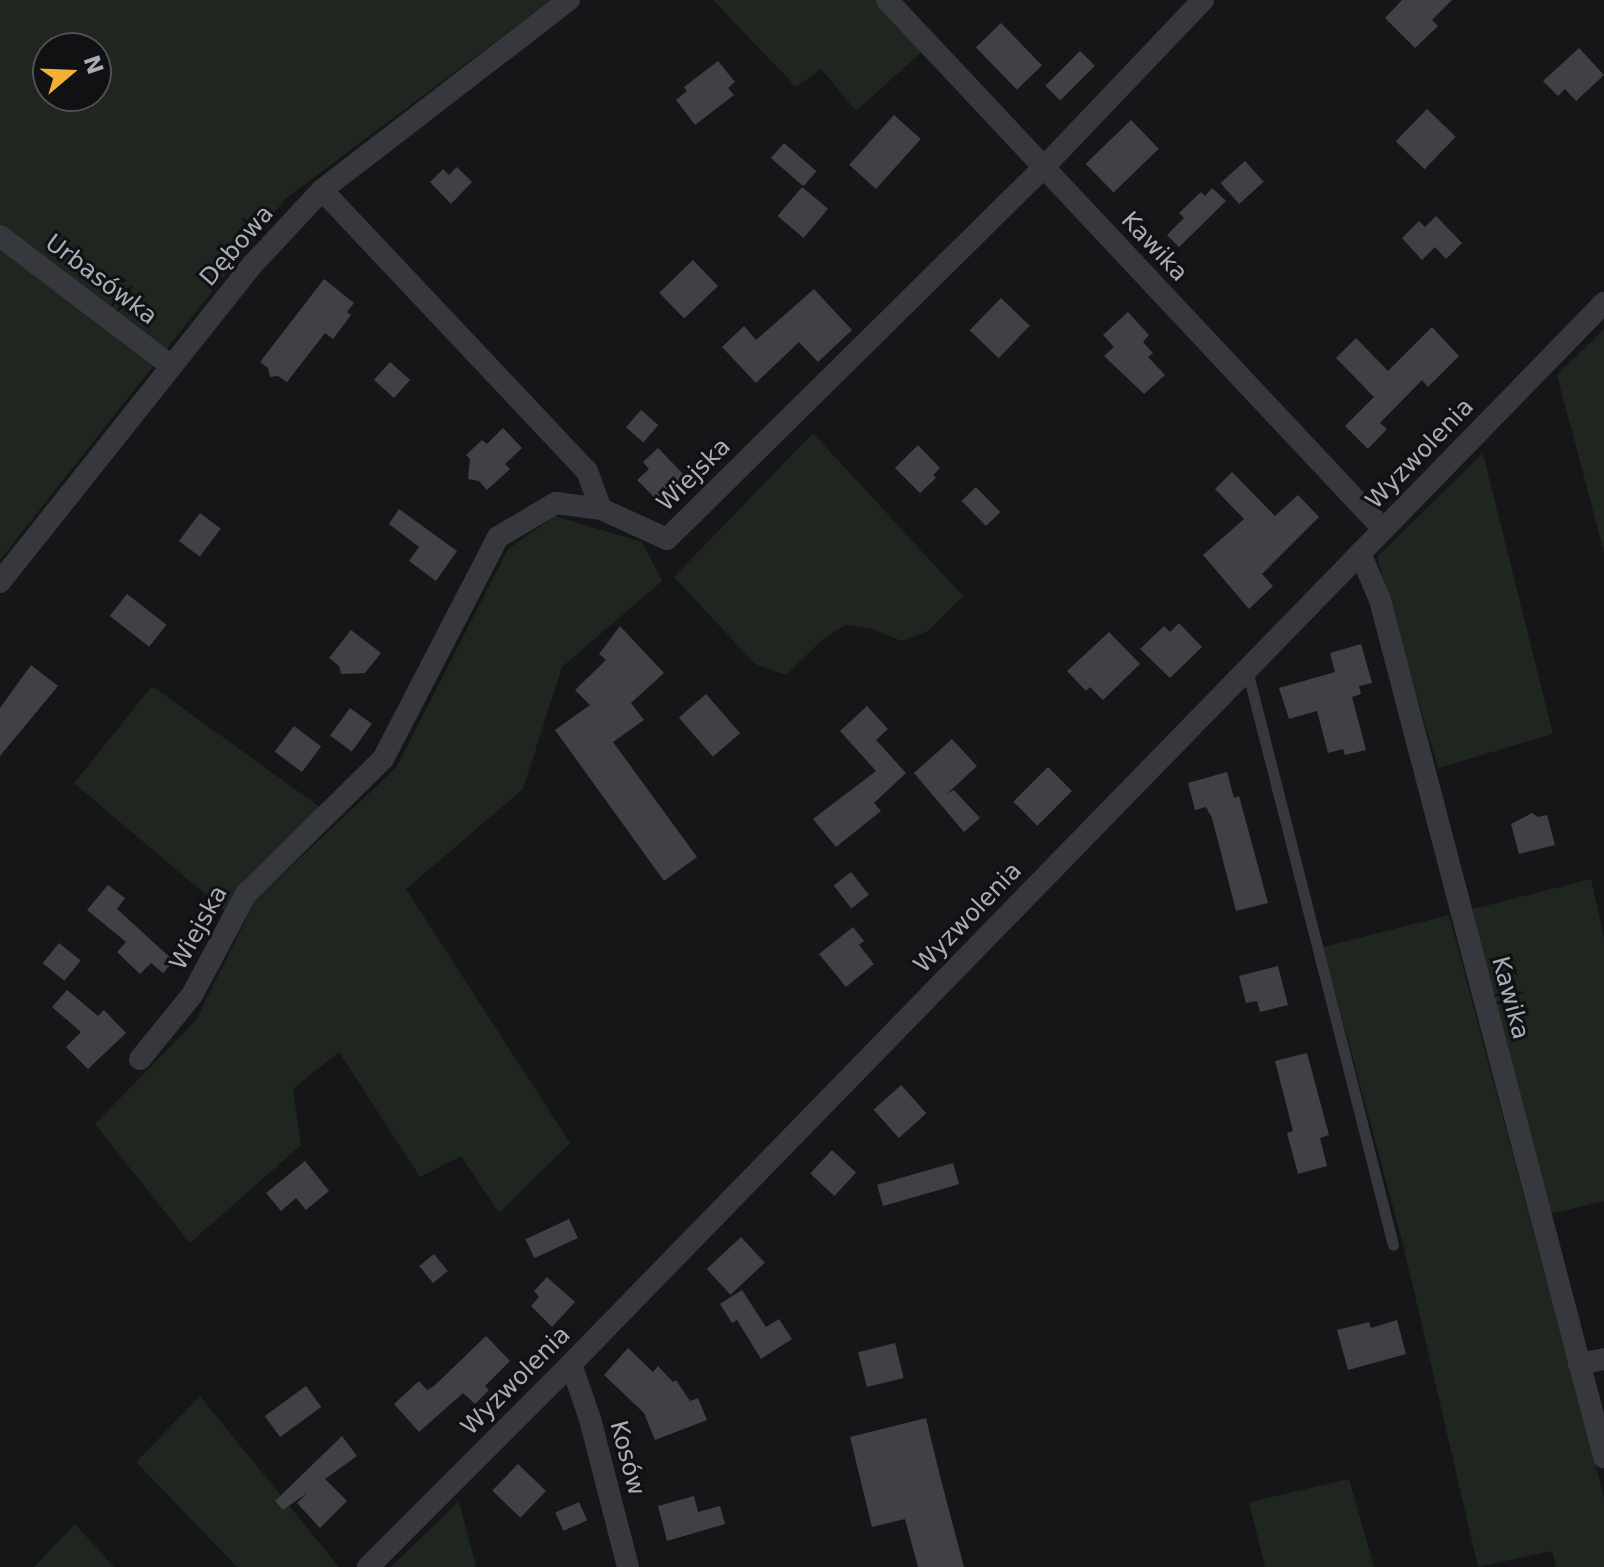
<!DOCTYPE html>
<html>
<head>
<meta charset="utf-8">
<style>
  body { margin:0 }
  #map { position:relative; width:1604px; height:1567px; overflow:hidden; background:#161618; font-family:"DejaVu Sans",sans-serif }
  div>[style] { position:absolute }
  .green>* { inset:0; background:#1e261f }
  .building>* { inset:0; background:#404145; transform-origin:0 0 }
  .service>* { height:11px; margin:-5.5px; padding:0 5.5px; transform-origin:5.5px; border-radius:5.5px; background:#37383d }
  .minor>* { height:22px; margin:-11px; padding:0 11px; transform-origin:11px; border-radius:11px; background:#37383d }
  span { translate:-50% -50%; white-space:nowrap; text-align:center; line-height:1.15; -webkit-text-stroke:6px #111113; paint-order:stroke }
  .street-label { font-size:24px; color:#a8adb8 }
  .north { position:absolute; left:32px; top:32px; width:80px; height:80px; box-sizing:border-box; background:#111113; border:2px solid #4d4f55; border-radius:50%; rotate:71deg; font-size:22px; font-weight:700; line-height:32px; text-align:center; color:#a8adb8 }
  .north::after { content:''; display:block; margin:auto; width:28px; height:36px; background:#f2b134; clip-path:polygon(50% 0,100% 100%,50% 72%,0 100%) }
</style>
</head>
<body>
<div id="map">
  <div class="green">
    <div style="clip-path:polygon(evenodd,0 0,551px 0,285px 199px,0 560px,0 0,48px 48px,96px 48px,96px 96px,48px 96px,48px 48px)"></div>
    <div style="clip-path:polygon(713px 0,876px 0,926px 48px,856px 111px,821px 69px,796px 87px)"></div>
    <div style="clip-path:polygon(1604px 329px,1604px 552px,1557px 375px)"></div>
    <div style="clip-path:polygon(813px 433px,963px 596px,928px 631px,902px 641px,872px 629px,845px 625px,822px 640px,786px 675px,755px 664px,674px 577px)"></div>
    <div style="clip-path:polygon(1483px 453px,1553px 734px,1438px 768px,1377px 557px)"></div>
    <div style="clip-path:polygon(555px 516px,642px 542px,662px 581px,562px 667px,523px 789px,406px 889px,570px 1143px,499px 1213px,461px 1156px,420px 1177px,339px 1052px,293px 1089px,301px 1145px,190px 1243px,95px 1124px,196px 1020px,256px 899px,396px 768px,508px 549px)"></div>
    <div style="clip-path:polygon(152px 686px,321px 808px,226px 912px,74px 783px)"></div>
    <div style="clip-path:polygon(1591px 879px,1604px 937px,1604px 1201px,1550px 1214px,1469px 910px)"></div>
    <div style="clip-path:polygon(1449px 915px,1604px 1497px,1604px 1567px,1556px 1567px,1552px 1551px,1478px 1567px,1404px 1248px,1323px 947px)"></div>
    <div style="clip-path:polygon(200px 1396px,339px 1567px,237px 1567px,136px 1462px)"></div>
    <div style="clip-path:polygon(1349px 1479px,1374px 1567px,1265px 1567px,1249px 1502px)"></div>
    <div style="clip-path:polygon(459px 1501px,476px 1567px,391px 1567px)"></div>
    <div style="clip-path:polygon(75px 1524px,114px 1567px,34px 1567px)"></div>
  </div>
  <div class="building">
    <div style="clip-path:polygon(1402px 0,1452px 0,1432px 20px,1438px 26px,1415px 48px,1385px 18px)"></div>
    <div style="left:1001px;top:23px;width:59px;height:35px;rotate:46deg"></div>
    <div style="clip-path:polygon(1579px 48px,1604px 75px,1576px 101px,1565px 89px,1558px 96px,1543px 81px)"></div>
    <div style="left:1080px;top:51px;width:21px;height:49px;rotate:45deg"></div>
    <div style="clip-path:polygon(718px 61px,735px 82px,728px 88px,734px 95px,695px 125px,676px 100px,687px 91px,684px 87px)"></div>
    <div style="left:1427px;top:109px;width:40px;height:45px;rotate:44deg"></div>
    <div style="left:894px;top:115px;width:36px;height:67px;rotate:42deg"></div>
    <div style="left:1131px;top:120px;width:40px;height:63px;rotate:46deg"></div>
    <div style="left:784px;top:143px;width:43px;height:20px;rotate:41deg"></div>
    <div style="left:1245px;top:161px;width:28px;height:33px;rotate:48deg"></div>
    <div style="clip-path:polygon(457px 167px,472px 182px,451px 204px,430px 182px,443px 169px,449px 175px)"></div>
    <div style="left:802px;top:187px;width:34px;height:38px;rotate:40deg"></div>
    <div style="clip-path:polygon(1212px 188px,1226px 201px,1179px 247px,1167px 235px,1184px 218px,1179px 213px,1201px 192px,1205px 196px)"></div>
    <div style="clip-path:polygon(1436px 216px,1462px 243px,1446px 259px,1435px 247px,1422px 260px,1402px 238px,1419px 221px,1425px 227px)"></div>
    <div style="left:693px;top:260px;width:36px;height:47px;rotate:46deg"></div>
    <div style="clip-path:polygon(324px 279px,354px 303px,347px 312px,351px 315px,333px 339px,325px 333px,287px 382px,278px 376px,270px 377px,268px 368px,260px 362px)"></div>
    <div style="clip-path:polygon(814px 289px,852px 330px,818px 362px,799px 342px,756px 383px,722px 347px,744px 326px,756px 340px)"></div>
    <div style="left:1001px;top:298px;width:40px;height:45px;rotate:44deg"></div>
    <div style="clip-path:polygon(1128px 312px,1149px 335px,1143px 342px,1153px 353px,1148px 357px,1165px 375px,1144px 394px,1104px 356px,1114px 347px,1103px 335px)"></div>
    <div style="clip-path:polygon(1432px 327px,1459px 356px,1428px 387px,1422px 380px,1380px 423px,1387px 429px,1368px 449px,1345px 426px,1374px 397px,1336px 358px,1356px 338px,1388px 371px)"></div>
    <div style="left:390px;top:362px;width:27px;height:24px;rotate:42deg"></div>
    <div style="left:641px;top:410px;width:23px;height:23px;rotate:41deg"></div>
    <div style="clip-path:polygon(503px 428px,522px 448px,505px 464px,510px 469px,487px 490px,479px 481px,468px 479px,470px 459px,466px 455px,482px 440px,487px 444px)"></div>
    <div style="clip-path:polygon(918px 445px,940px 468px,933px 475px,936px 478px,920px 493px,895px 468px)"></div>
    <div style="clip-path:polygon(658px 448px,688px 479px,662px 505px,637px 480px,649px 469px,643px 462px)"></div>
    <div style="clip-path:polygon(1232px 472px,1275px 516px,1298px 495px,1319px 517px,1262px 574px,1273px 586px,1249px 609px,1203px 555px,1244px 519px,1215px 489px)"></div>
    <div style="left:976px;top:487px;width:35px;height:20px;rotate:46deg"></div>
    <div style="clip-path:polygon(399px 509px,457px 551px,436px 581px,409px 561px,419px 547px,389px 524px)"></div>
    <div style="left:200px;top:513px;width:26px;height:35px;rotate:37deg"></div>
    <div style="left:127px;top:594px;width:50px;height:28px;rotate:38deg"></div>
    <div style="clip-path:polygon(1179px 623px,1202px 647px,1170px 678px,1140px 649px,1164px 626px,1170px 632px)"></div>
    <div style="clip-path:polygon(620px 626px,664px 673px,631px 703px,644px 720px,613px 742px,697px 857px,664px 881px,555px 730px,590px 705px,575px 690px,606px 660px,599px 654px)"></div>
    <div style="clip-path:polygon(351px 630px,381px 653px,365px 673px,341px 674px,339px 666px,329px 658px)"></div>
    <div style="clip-path:polygon(1109px 632px,1140px 664px,1103px 700px,1090px 687px,1086px 691px,1067px 671px)"></div>
    <div style="clip-path:polygon(1361px 644px,1372px 683px,1359px 686px,1361px 694px,1352px 697px,1366px 750px,1345px 755px,1343px 749px,1328px 753px,1317px 711px,1289px 719px,1279px 688px,1335px 672px,1330px 653px)"></div>
    <div style="clip-path:polygon(31px 665px,58px 686px,0 756px,0 708px)"></div>
    <div style="left:706px;top:694px;width:52px;height:36px;rotate:49deg"></div>
    <div style="clip-path:polygon(867px 706px,888px 729px,876px 740px,906px 773px,874px 803px,881px 811px,836px 847px,813px 819px,876px 771px,840px 731px)"></div>
    <div style="left:350px;top:708px;width:27px;height:34px;rotate:36deg"></div>
    <div style="left:294px;top:726px;width:34px;height:32px;rotate:37deg"></div>
    <div style="clip-path:polygon(952px 739px,977px 766px,947px 794px,954px 790px,980px 818px,964px 832px,914px 773px)"></div>
    <div style="left:1048px;top:767px;width:34px;height:49px;rotate:45deg"></div>
    <div style="clip-path:polygon(1227px 772px,1234px 798px,1239px 796px,1268px 903px,1236px 911px,1212px 818px,1206px 807px,1195px 810px,1188px 783px)"></div>
    <div style="clip-path:polygon(1532px 813px,1538px 817px,1547px 815px,1555px 845px,1519px 854px,1511px 824px)"></div>
    <div style="left:851px;top:872px;width:29px;height:22px;rotate:52deg"></div>
    <div style="clip-path:polygon(108px 885px,125px 898px,117px 909px,174px 961px,163px 973px,151px 963px,140px 974px,117px 952px,126px 942px,87px 910px)"></div>
    <div style="clip-path:polygon(853px 927px,864px 941px,859px 945px,874px 964px,846px 987px,819px 954px)"></div>
    <div style="left:59px;top:943px;width:28px;height:26px;rotate:39deg"></div>
    <div style="clip-path:polygon(1278px 966px,1288px 1005px,1260px 1012px,1257px 1001px,1246px 1003px,1239px 976px)"></div>
    <div style="clip-path:polygon(67px 990px,98px 1016px,104px 1010px,126px 1033px,88px 1069px,66px 1047px,81px 1032px,52px 1007px)"></div>
    <div style="clip-path:polygon(1307px 1053px,1329px 1135px,1320px 1138px,1327px 1166px,1298px 1174px,1287px 1133px,1293px 1131px,1275px 1061px)"></div>
    <div style="left:901px;top:1085px;width:38px;height:37px;rotate:48deg"></div>
    <div style="left:832px;top:1150px;width:33px;height:32px;rotate:43deg"></div>
    <div style="clip-path:polygon(305px 1161px,329px 1191px,306px 1210px,296px 1198px,281px 1211px,266px 1193px)"></div>
    <div style="left:953px;top:1163px;width:22px;height:79px;rotate:74deg"></div>
    <div style="left:569px;top:1219px;width:21px;height:48px;rotate:65deg"></div>
    <div style="left:741px;top:1237px;width:35px;height:47px;rotate:47deg"></div>
    <div style="left:434px;top:1254px;width:22px;height:19px;rotate:51deg"></div>
    <div style="clip-path:polygon(547px 1277px,575px 1302px,552px 1327px,531px 1306px,539px 1297px,534px 1291px)"></div>
    <div style="clip-path:polygon(742px 1290px,766px 1327px,779px 1319px,792px 1339px,761px 1359px,737px 1320px,732px 1323px,720px 1304px)"></div>
    <div style="clip-path:polygon(1397px 1320px,1406px 1354px,1348px 1370px,1337px 1330px,1369px 1322px,1371px 1328px)"></div>
    <div style="clip-path:polygon(486px 1336px,510px 1361px,485px 1386px,489px 1390px,475px 1404px,463px 1393px,419px 1432px,394px 1404px,419px 1381px,427px 1390px,434px 1386px)"></div>
    <div style="left:895px;top:1343px;width:36px;height:38px;rotate:76deg"></div>
    <div style="clip-path:polygon(628px 1348px,653px 1372px,658px 1366px,673px 1382px,676px 1380px,690px 1401px,698px 1398px,707px 1420px,655px 1440px,644px 1413px,604px 1375px)"></div>
    <div style="left:306px;top:1386px;width:26px;height:51px;rotate:54deg"></div>
    <div style="clip-path:polygon(926px 1418px,940px 1476px,964px 1567px,918px 1567px,905px 1519px,872px 1527px,850px 1437px)"></div>
    <div style="clip-path:polygon(342px 1436px,357px 1456px,325px 1479px,347px 1501px,320px 1528px,297px 1503px,307px 1493px,283px 1510px,275px 1501px)"></div>
    <div style="left:518px;top:1464px;width:39px;height:37px;rotate:44deg"></div>
    <div style="clip-path:polygon(694px 1496px,698px 1512px,720px 1506px,725px 1524px,667px 1541px,658px 1506px)"></div>
    <div style="left:579px;top:1502px;width:20px;height:26px;rotate:66deg"></div>
  </div>
  <div class="service">
    <div style="left:1247px;top:670px;width:593px;rotate:75.75deg"></div>
  </div>
  <div class="minor">
    <div style="left:887px;top:0;width:725px;rotate:46.84deg"></div>
    <div style="left:322px;top:190px;width:386px;rotate:46.7deg"></div>
    <div style="left:587px;top:471px;width:40px;rotate:69.8deg"></div>
    <div style="left:0;top:236px;width:213px;rotate:37.2deg"></div>
    <div style="left:1360px;top:553px;width:51px;rotate:66.9deg"></div>
    <div style="left:1380px;top:600px;width:886px;rotate:75.35deg"></div>
    <div style="left:0;top:582px;width:406px;rotate:-51.5deg"></div>
    <div style="left:253px;top:264px;width:101px;rotate:-47deg"></div>
    <div style="left:322px;top:190px;width:312px;rotate:-37.6deg"></div>
    <div style="left:140px;top:1059px;width:82px;rotate:-50.9deg"></div>
    <div style="left:192px;top:995px;width:115px;rotate:-61.9deg"></div>
    <div style="left:246px;top:894px;width:192px;rotate:-44.6deg"></div>
    <div style="left:383px;top:759px;width:250px;rotate:-62.6deg"></div>
    <div style="left:498px;top:537px;width:67px;rotate:-30.4deg"></div>
    <div style="left:556px;top:503px;width:45px;rotate:7.6deg"></div>
    <div style="left:601px;top:509px;width:72px;rotate:24.4deg"></div>
    <div style="left:667px;top:539px;width:530px;rotate:-44.62deg"></div>
    <div style="left:1044px;top:167px;width:231px;rotate:-46.4deg"></div>
    <div style="left:571px;top:1364px;width:58px;rotate:70.9deg"></div>
    <div style="left:590px;top:1419px;width:153px;rotate:75.6deg"></div>
    <div style="left:1579px;top:1364px;width:25px;rotate:-11deg"></div>
    <div style="left:368px;top:1567px;width:287px;rotate:-45deg"></div>
    <div style="left:571px;top:1364px;width:1481px;rotate:-45.77deg"></div>
  </div>
  <div class="street-label">
    <span style="left:237px;top:246px;rotate:-49deg">Dębowa</span>
    <span style="left:1154px;top:247px;rotate:47deg">Kawika</span>
    <span style="left:101px;top:280px;rotate:37deg">Urbasówka</span>
    <span style="left:1420px;top:454px;rotate:-46deg">Wyzwolenia</span>
    <span style="left:694px;top:475px;rotate:-45deg">Wiejska</span>
    <span style="left:968px;top:918px;rotate:-46deg">Wyzwolenia</span>
    <span style="left:199px;top:928px;rotate:-61deg">Wiejska</span>
    <span style="left:1510px;top:998px;rotate:75deg">Kawika</span>
    <span style="left:516px;top:1381px;rotate:-45deg">Wyzwolenia</span>
    <span style="left:627px;top:1458px;rotate:75deg">Kosów</span>
  </div>
  <div class="north">N</div>
</div>
</body>
</html>
